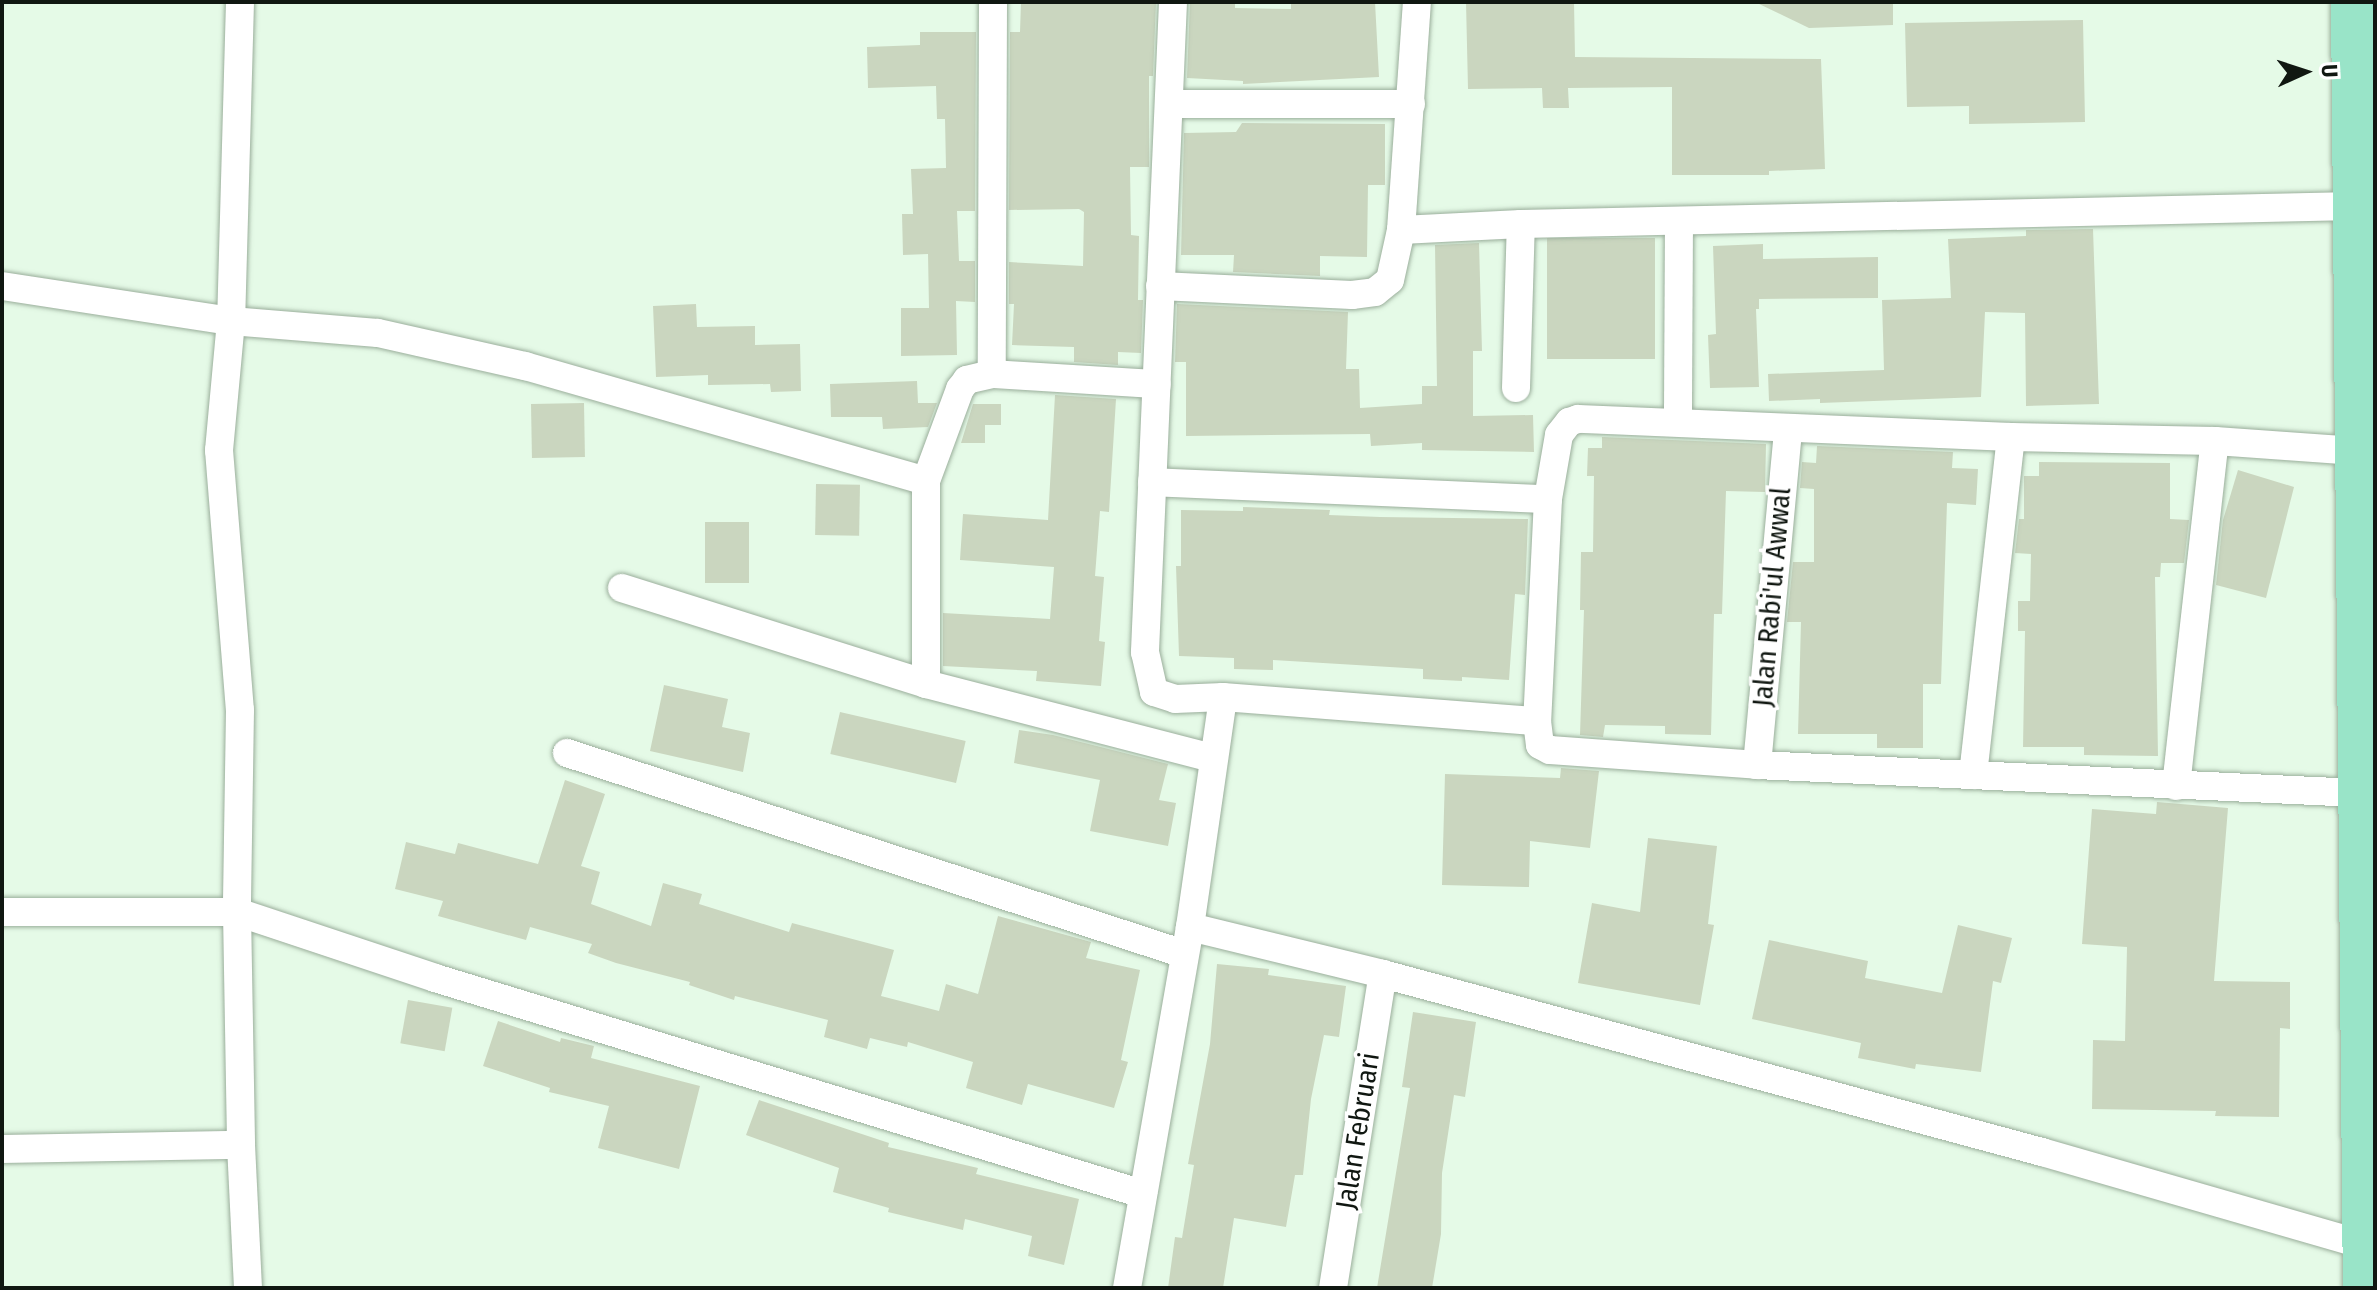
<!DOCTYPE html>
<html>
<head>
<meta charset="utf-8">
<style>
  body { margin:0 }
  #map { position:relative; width:2377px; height:1290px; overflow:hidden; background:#e5fae7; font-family:"Fira Sans Condensed",sans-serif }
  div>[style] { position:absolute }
  .building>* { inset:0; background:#cad6bf; transform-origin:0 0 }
  .roads { filter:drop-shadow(0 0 2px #9aae9b) drop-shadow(0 0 2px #9aae9b) }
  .minor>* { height:28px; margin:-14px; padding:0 14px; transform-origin:14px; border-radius:14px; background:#fff }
  .primary>* { height:44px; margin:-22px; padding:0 22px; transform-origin:22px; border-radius:22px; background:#99e4c8 }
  span { translate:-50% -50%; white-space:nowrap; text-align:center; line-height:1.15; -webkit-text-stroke:7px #fff; paint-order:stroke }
  .street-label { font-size:28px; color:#101711 }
  .frame { position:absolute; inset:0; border:4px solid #101711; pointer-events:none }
  .north { position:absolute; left:2265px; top:32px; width:80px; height:80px; -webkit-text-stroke:6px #fff; paint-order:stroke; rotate:87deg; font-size:22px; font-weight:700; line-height:32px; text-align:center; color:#101711 }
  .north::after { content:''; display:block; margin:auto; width:28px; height:36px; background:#101711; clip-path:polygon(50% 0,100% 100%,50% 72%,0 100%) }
</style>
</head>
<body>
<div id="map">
  <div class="building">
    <div style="clip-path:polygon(1021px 2px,1156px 2px,1153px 76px,1149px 76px,1149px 167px,1130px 167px,1131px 235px,1139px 236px,1138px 300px,1143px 300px,1141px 353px,1118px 352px,1118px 365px,1074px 362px,1074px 347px,1012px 345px,1014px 304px,1009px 304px,1009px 262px,1083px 266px,1084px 212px,1079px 209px,1009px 210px,1010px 32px,1020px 32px)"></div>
    <div style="clip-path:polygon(1190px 2px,1235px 2px,1235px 8px,1291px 9px,1291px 2px,1375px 2px,1379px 77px,1243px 84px,1243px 81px,1187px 78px)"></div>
    <div style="clip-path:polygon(1466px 2px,1574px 2px,1575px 57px,1821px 59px,1825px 169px,1769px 171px,1769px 175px,1672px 175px,1672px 87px,1568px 88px,1569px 108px,1543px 108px,1542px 88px,1468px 89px)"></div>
    <div style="clip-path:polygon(1755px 2px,1893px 2px,1893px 25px,1809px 28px)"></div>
    <div style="clip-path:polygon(2083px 20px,2085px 122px,1969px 124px,1969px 106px,1907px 107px,1905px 23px)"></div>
    <div style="clip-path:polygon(920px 32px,976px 32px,975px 211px,957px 211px,959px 261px,975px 261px,975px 302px,956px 301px,957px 355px,901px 356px,901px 308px,929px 308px,928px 254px,903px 255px,902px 214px,913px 214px,911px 169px,946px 168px,945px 119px,937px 119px,936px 86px,868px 88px,867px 47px,920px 45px)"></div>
    <div style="clip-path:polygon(1242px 123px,1385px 124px,1385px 185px,1368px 185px,1367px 257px,1320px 256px,1320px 276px,1233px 272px,1234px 255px,1181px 255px,1184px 133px,1236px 132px)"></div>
    <div style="clip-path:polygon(2093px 229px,2099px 404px,2026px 406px,2025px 313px,1985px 312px,1981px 397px,1820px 403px,1820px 399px,1769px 401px,1768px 374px,1884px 370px,1882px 300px,1951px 298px,1948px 239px,2026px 236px,2026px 230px)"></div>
    <div style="left:1655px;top:238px;width:121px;height:108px;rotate:90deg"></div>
    <div style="clip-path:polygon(1479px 243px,1482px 351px,1473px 351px,1473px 416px,1533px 415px,1534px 452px,1422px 450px,1422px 443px,1371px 446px,1370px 434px,1186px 436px,1186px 362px,1175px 362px,1177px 304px,1348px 312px,1346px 369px,1359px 369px,1360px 408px,1422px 404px,1422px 386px,1437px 386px,1435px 245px)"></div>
    <div style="clip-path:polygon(1763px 244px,1763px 259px,1878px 257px,1878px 298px,1759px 299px,1759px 309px,1756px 309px,1759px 387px,1710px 388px,1708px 335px,1716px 334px,1713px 246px)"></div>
    <div style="clip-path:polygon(696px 304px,697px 327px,755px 326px,755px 345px,800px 344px,801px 391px,771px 392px,770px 384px,708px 385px,708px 375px,656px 377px,653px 306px)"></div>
    <div style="clip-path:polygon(917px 381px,918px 403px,937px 403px,928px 427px,883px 429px,882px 417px,831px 417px,830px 384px)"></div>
    <div style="clip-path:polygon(1055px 395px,1116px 399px,1109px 512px,1100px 511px,1095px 576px,1104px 577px,1099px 641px,1105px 642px,1101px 686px,1036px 681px,1037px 671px,943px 666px,943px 613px,1050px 619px,1054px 567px,960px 560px,963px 514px,1048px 520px)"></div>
    <div style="left:584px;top:403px;width:54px;height:53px;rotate:89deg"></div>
    <div style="clip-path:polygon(973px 404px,1001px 404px,1001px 425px,985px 425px,985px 443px,961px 443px)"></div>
    <div style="clip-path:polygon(1602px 437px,1766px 444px,1765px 492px,1726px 491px,1722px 614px,1714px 614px,1711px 735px,1665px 734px,1665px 726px,1605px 725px,1603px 737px,1580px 735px,1584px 610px,1580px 610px,1581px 552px,1593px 552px,1594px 476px,1587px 476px,1588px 448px,1602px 448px)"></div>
    <div style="clip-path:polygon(1817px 446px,1953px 452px,1952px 468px,1978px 469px,1976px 505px,1947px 503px,1941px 684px,1923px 684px,1923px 748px,1877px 748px,1877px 734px,1798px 734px,1801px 622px,1787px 622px,1793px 562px,1814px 562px,1814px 489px,1800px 488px,1802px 462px,1816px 463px)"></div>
    <div style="clip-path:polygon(2039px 462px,2170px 463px,2170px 519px,2189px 520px,2184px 563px,2161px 563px,2160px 577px,2155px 577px,2158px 756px,2084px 755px,2084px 747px,2023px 747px,2025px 631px,2018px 631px,2018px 601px,2030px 601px,2031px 554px,2015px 553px,2019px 519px,2024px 519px,2024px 476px,2039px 476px)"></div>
    <div style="clip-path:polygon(2238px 470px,2294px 487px,2266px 598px,2216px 585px,2223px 520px)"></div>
    <div style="left:816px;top:484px;width:44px;height:51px;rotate:1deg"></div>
    <div style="clip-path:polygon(1243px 507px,1330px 510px,1329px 515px,1380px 517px,1528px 519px,1525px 595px,1515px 594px,1509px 680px,1462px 677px,1462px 681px,1423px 679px,1423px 669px,1273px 660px,1273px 670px,1234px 669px,1234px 658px,1179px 656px,1176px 566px,1181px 566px,1181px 510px,1243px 511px)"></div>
    <div style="left:705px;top:522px;width:44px;height:61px"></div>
    <div style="clip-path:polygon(664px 685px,728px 699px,722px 727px,750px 733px,743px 772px,650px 751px)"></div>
    <div style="left:840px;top:712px;width:129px;height:43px;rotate:13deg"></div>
    <div style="clip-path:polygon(1019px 730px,1053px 735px,1168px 764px,1159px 800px,1176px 803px,1168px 846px,1090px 831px,1100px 780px,1014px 763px)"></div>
    <div style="clip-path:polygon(1561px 768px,1599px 771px,1590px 848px,1530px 841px,1529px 887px,1442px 885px,1445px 774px,1560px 778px)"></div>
    <div style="clip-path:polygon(565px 780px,605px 794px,581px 866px,600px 872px,591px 904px,651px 926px,663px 883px,702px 894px,699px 904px,789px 932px,792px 923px,894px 950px,881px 996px,939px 1011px,946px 984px,978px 994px,998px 916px,1091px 942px,1086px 958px,1140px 970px,1121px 1060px,1128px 1062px,1114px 1108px,1028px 1084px,1022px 1105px,966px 1088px,973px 1062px,908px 1042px,907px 1047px,870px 1038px,867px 1049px,824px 1037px,828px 1020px,735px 996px,734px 1000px,689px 985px,690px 982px,616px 963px,588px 953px,592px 944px,530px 927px,526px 940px,438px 916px,443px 901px,395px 889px,406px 842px,455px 854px,458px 843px,538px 864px)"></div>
    <div style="clip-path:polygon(2157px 802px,2228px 808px,2214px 981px,2290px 982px,2290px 1029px,2280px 1028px,2279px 1117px,2215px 1116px,2216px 1111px,2092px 1109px,2093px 1040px,2125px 1041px,2127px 947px,2082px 944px,2092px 809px,2156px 814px)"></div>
    <div style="clip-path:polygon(1648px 838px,1717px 846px,1708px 924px,1714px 925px,1700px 1005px,1578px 983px,1592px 903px,1640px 912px)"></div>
    <div style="clip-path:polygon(1958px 925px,2012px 938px,2001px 983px,1993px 981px,1981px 1072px,1916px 1064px,1915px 1069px,1858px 1058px,1861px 1043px,1752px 1019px,1769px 940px,1868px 961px,1865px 978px,1942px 993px)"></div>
    <div style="clip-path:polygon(1217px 964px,1269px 969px,1268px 975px,1346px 986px,1339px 1037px,1324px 1035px,1311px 1099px,1303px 1175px,1295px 1175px,1286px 1227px,1234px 1218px,1223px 1288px,1168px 1288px,1175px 1237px,1182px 1238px,1194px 1165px,1188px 1164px,1210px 1044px)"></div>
    <div style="left:408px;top:1000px;width:45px;height:44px;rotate:10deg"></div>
    <div style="clip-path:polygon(1413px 1012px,1476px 1022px,1465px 1097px,1454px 1095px,1442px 1173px,1441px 1234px,1432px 1288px,1377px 1288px,1410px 1088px,1402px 1087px)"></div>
    <div style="clip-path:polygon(498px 1021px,560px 1042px,561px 1038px,594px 1046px,591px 1058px,700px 1086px,679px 1169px,598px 1148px,609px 1106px,549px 1092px,550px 1088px,483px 1066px)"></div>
    <div style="clip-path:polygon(759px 1100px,889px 1143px,888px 1147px,978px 1168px,976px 1174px,1079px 1199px,1064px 1265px,1028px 1256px,1032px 1236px,965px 1219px,963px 1230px,888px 1212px,889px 1208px,833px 1192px,839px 1168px,746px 1135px)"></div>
  </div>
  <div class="roads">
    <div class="minor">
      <div style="left:240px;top:2px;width:319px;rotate:91.6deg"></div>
      <div style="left:231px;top:321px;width:130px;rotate:95.3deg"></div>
      <div style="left:219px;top:450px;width:261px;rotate:85.4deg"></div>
      <div style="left:240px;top:710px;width:202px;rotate:90.9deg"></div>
      <div style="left:237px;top:912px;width:233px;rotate:89deg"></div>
      <div style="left:241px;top:1145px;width:143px;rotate:87.2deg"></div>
      <div style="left:993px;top:2px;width:372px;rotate:90.2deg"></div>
      <div style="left:992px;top:374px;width:26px;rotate:167deg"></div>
      <div style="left:967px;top:380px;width:11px;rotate:128deg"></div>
      <div style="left:960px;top:389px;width:98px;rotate:110.3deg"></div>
      <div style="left:926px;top:481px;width:203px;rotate:90deg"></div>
      <div style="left:926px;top:684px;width:295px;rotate:14.5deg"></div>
      <div style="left:1173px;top:2px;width:651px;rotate:92.47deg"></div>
      <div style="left:1145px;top:652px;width:41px;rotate:77.3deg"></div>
      <div style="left:1154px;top:692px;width:22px;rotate:18deg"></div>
      <div style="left:1175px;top:699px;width:48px;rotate:-2.4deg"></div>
      <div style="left:1223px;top:697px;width:315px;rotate:4.4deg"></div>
      <div style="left:1170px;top:104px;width:241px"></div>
      <div style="left:1401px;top:230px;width:120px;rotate:-2.9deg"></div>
      <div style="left:1521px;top:224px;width:834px;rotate:-1.24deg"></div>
      <div style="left:2px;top:286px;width:232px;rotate:8.7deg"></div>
      <div style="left:231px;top:321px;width:147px;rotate:4.7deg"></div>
      <div style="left:378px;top:333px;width:151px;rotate:12.7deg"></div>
      <div style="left:525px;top:366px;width:417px;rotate:16deg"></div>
      <div style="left:1160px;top:286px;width:192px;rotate:2.7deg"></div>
      <div style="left:1352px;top:295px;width:23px;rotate:-7deg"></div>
      <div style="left:1375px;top:292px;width:19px;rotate:-39deg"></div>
      <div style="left:1390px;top:280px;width:51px;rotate:-77.6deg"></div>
      <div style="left:1401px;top:230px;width:229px;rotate:-86deg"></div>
      <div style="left:992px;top:374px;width:165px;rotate:3.5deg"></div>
      <div style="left:1516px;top:388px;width:164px;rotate:-88.3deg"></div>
      <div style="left:1678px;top:410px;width:189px;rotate:-89.7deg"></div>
      <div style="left:2356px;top:451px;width:141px;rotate:-175.9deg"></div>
      <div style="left:2215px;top:441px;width:204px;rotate:-178.9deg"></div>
      <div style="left:2011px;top:437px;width:433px;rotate:-177.6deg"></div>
      <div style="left:1578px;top:419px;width:9px;rotate:162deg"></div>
      <div style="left:1569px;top:422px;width:16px;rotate:128deg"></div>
      <div style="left:1559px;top:435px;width:65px;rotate:99.8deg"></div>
      <div style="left:1548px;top:499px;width:222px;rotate:92.8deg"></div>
      <div style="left:1537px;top:721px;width:24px;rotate:83deg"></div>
      <div style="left:1540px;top:745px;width:11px;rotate:27deg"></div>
      <div style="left:1550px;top:750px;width:208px;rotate:4.1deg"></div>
      <div style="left:1757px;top:765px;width:602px;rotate:2.67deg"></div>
      <div style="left:1152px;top:482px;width:396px;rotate:2.5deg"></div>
      <div style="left:622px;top:588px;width:319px;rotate:17.5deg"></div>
      <div style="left:567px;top:753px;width:649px;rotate:18.04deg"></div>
      <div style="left:1757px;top:765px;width:337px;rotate:-84.7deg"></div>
      <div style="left:1973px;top:775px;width:340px;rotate:-83.6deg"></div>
      <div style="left:2176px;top:786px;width:347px;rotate:-83.6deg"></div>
      <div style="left:2px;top:912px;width:235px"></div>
      <div style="left:237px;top:912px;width:209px;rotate:18.4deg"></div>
      <div style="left:435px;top:978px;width:740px;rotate:16.97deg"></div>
      <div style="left:1190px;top:927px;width:199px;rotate:13.7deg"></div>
      <div style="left:1383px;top:974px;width:683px;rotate:15.12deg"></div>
      <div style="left:2042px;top:1152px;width:335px;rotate:16.1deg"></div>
      <div style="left:2px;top:1149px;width:239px;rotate:-1deg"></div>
      <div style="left:1127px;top:1288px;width:366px;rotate:-80.1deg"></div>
      <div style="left:1190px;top:927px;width:232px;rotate:-81.8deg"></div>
      <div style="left:1333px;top:1288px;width:318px;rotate:-81deg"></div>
    </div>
    <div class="primary">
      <div style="left:2353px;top:2px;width:1286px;rotate:89.47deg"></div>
    </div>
  </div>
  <div class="street-label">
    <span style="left:1772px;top:597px;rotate:-85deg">Jalan Rabi'ul Awwal</span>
    <span style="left:1358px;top:1131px;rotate:-81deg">Jalan Februari</span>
  </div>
  <div class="frame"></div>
  <div class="north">U</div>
</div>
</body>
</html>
